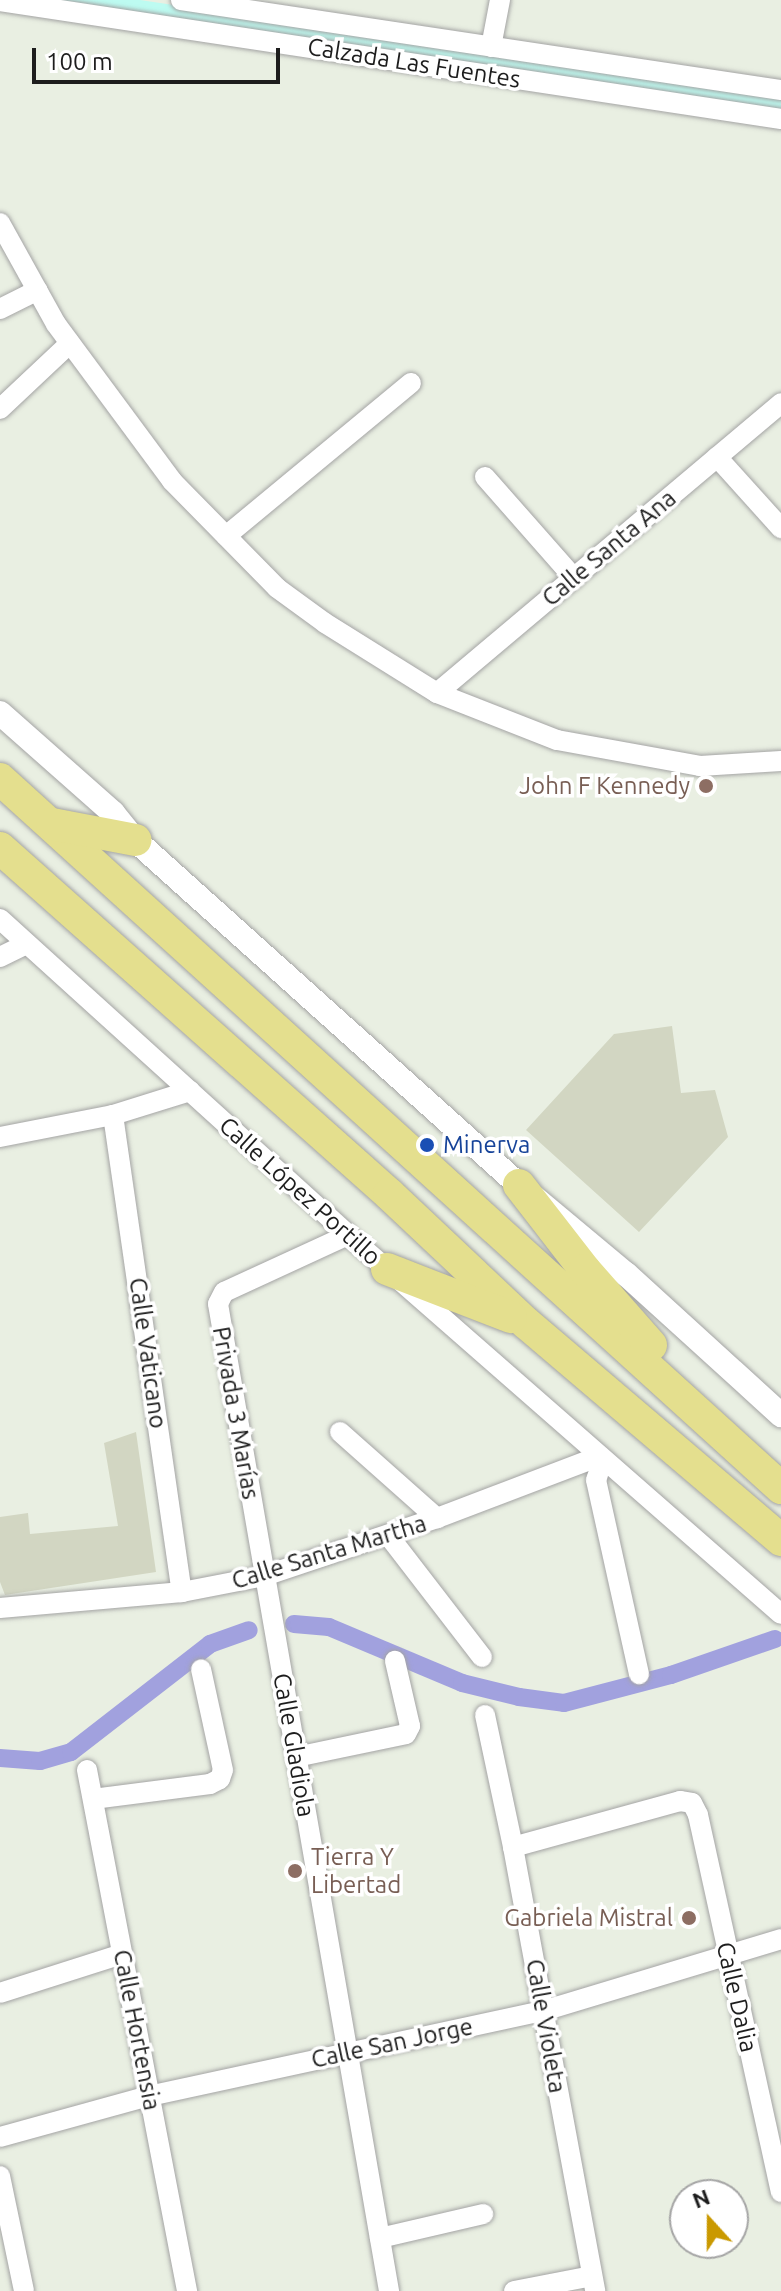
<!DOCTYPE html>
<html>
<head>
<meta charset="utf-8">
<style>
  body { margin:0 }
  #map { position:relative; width:781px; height:2291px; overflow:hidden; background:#e9efe2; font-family:Ubuntu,sans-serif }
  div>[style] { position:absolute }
  .park>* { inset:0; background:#bdfbf1 }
  .canal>* { height:18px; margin:-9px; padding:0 9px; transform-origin:9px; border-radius:9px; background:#a1a1de }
  .building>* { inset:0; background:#d2d6c2 }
  .roads { filter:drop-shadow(0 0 2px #a4a4a4) drop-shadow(0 0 2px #a4a4a4) }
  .minor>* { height:20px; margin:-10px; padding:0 10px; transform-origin:10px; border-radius:10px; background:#fff }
  .tertiary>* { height:24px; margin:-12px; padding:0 12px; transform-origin:12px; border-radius:12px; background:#fff }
  .trunk>* { height:32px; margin:-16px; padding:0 16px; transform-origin:16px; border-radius:16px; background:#e4df8e }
  .dots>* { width:22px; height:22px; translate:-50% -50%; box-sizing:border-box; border:4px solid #fff; border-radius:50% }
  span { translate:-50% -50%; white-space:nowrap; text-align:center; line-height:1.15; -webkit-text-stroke:7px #fff; paint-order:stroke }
  .street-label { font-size:24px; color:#1d1d1d }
  .education-label { font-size:24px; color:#785e54 }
  .right { translate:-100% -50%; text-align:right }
  .left { translate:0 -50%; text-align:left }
  .transit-label { font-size:24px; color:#164399 }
  .north { position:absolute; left:669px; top:2179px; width:80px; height:80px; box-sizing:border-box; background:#fff; border:2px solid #a5a5a5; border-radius:50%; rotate:339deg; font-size:22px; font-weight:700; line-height:32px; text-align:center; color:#1d1d1d }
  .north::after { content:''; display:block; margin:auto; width:28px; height:36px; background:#ca9900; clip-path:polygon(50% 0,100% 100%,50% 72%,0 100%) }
  .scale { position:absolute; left:32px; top:48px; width:248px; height:36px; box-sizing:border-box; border:4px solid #1d1d1d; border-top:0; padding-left:10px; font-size:24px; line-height:28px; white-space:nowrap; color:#1d1d1d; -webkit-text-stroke:6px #fff; paint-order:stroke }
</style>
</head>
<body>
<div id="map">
  <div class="park">
    <div style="clip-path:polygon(47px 0,140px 0,781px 95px,781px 114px)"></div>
  </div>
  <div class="canal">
    <div style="left:294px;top:1624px;width:35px;rotate:5deg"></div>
    <div style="left:329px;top:1627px;width:144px;rotate:22.8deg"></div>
    <div style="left:462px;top:1683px;width:59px;rotate:13.8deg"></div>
    <div style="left:519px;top:1697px;width:45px;rotate:7.6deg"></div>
    <div style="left:564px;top:1703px;width:111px;rotate:-14.7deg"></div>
    <div style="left:671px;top:1675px;width:110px;rotate:-19.1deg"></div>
    <div style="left:0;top:1758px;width:40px;rotate:4.3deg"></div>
    <div style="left:40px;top:1761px;width:32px;rotate:-16deg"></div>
    <div style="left:71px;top:1752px;width:176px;rotate:-37.8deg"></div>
    <div style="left:210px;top:1644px;width:41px;rotate:-19.7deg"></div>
  </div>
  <div class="building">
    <div style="clip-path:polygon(672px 1026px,681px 1093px,715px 1090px,728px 1137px,639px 1232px,526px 1130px,614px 1034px)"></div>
    <div style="clip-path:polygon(136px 1432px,156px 1572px,5px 1595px,0 1582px,0 1517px,28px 1513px,30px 1534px,118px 1526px,104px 1443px)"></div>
  </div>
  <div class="roads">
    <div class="minor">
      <div style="left:181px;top:0;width:607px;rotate:8.53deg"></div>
      <div style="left:0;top:1px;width:790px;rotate:8.59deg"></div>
      <div style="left:491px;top:47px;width:48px;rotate:-79.2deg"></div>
      <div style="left:0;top:223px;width:115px;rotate:61deg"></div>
      <div style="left:56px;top:324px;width:195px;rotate:53.5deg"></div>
      <div style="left:172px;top:481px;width:150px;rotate:45.5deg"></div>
      <div style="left:277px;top:588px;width:59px;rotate:36.1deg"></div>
      <div style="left:325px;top:623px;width:132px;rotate:32deg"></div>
      <div style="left:437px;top:693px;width:129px;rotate:21.4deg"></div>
      <div style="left:557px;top:740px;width:145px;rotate:10.3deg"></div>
      <div style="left:700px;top:766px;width:81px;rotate:-3.5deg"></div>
      <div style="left:0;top:309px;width:42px;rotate:-26.6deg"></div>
      <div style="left:0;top:409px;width:96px;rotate:-43.3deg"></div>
      <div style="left:717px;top:457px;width:96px;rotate:48deg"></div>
      <div style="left:485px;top:477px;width:135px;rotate:48.6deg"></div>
      <div style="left:226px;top:536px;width:240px;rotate:-39.6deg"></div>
      <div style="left:437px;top:693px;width:450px;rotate:-40.1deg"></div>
      <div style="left:0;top:919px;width:470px;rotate:42.2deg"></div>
      <div style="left:348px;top:1235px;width:575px;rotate:41.2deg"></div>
      <div style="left:0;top:957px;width:30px;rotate:-26deg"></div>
      <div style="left:113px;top:1115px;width:482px;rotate:81.8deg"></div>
      <div style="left:0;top:1137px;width:115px;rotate:-11deg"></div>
      <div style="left:113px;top:1115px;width:81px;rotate:-17.3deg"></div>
      <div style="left:348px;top:1235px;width:136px;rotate:155.3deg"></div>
      <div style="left:224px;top:1292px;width:13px;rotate:117deg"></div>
      <div style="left:218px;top:1304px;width:1002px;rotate:80.17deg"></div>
      <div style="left:340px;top:1432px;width:130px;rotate:41.6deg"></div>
      <div style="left:603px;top:1459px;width:22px;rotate:108deg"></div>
      <div style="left:596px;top:1480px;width:199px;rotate:77.5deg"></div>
      <div style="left:388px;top:1535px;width:154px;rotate:52.4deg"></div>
      <div style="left:0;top:1608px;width:183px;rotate:-5deg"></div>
      <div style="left:182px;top:1592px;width:84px;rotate:-11deg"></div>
      <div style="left:264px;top:1576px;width:182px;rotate:-18.5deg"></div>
      <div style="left:437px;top:1518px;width:174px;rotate:-20.8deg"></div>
      <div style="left:485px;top:1715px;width:135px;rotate:78deg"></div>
      <div style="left:513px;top:1847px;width:452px;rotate:79.5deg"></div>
      <div style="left:296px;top:1757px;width:112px;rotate:-11.8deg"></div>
      <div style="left:406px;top:1734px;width:9px;rotate:-63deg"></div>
      <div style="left:410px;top:1726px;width:67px;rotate:-103deg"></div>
      <div style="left:87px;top:1770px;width:531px;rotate:79.13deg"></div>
      <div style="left:93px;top:1799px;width:118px;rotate:-7.3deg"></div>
      <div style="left:210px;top:1784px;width:11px;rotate:-27deg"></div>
      <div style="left:220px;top:1779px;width:9px;rotate:-72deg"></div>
      <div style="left:223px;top:1770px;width:103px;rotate:-102.3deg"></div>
      <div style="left:513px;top:1847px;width:173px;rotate:-15.4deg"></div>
      <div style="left:680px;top:1801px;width:12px;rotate:9deg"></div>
      <div style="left:692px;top:1803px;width:13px;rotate:63deg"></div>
      <div style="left:698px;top:1815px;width:386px;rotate:77.6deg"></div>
      <div style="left:0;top:1993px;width:128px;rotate:-17.7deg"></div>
      <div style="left:0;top:2137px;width:155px;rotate:-15.4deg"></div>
      <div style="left:149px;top:2096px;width:403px;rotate:-12.2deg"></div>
      <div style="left:543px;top:2011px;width:249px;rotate:-16.8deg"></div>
      <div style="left:0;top:2176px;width:117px;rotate:78.2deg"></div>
      <div style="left:380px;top:2238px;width:106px;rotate:-13.1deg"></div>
      <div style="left:514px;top:2291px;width:79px;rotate:-10.9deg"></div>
    </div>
    <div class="tertiary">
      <div style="left:0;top:713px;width:151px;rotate:41.5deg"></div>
      <div style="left:113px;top:813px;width:35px;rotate:51deg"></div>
      <div style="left:135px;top:840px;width:516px;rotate:41.94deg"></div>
      <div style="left:519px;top:1185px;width:139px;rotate:39.8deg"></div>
      <div style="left:626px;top:1274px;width:210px;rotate:42.3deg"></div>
    </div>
    <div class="trunk">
      <div style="left:0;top:779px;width:1055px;rotate:42.23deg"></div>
      <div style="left:52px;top:824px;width:85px;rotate:10.9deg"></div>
      <div style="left:0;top:848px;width:521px;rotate:41.65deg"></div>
      <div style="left:389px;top:1194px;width:188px;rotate:43.3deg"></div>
      <div style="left:526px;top:1323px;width:335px;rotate:40.4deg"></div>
      <div style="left:519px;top:1185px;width:108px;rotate:52.2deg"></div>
      <div style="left:585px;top:1270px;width:100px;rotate:48.7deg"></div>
      <div style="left:387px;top:1269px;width:133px;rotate:21.2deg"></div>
    </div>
  </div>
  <div class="dots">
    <div style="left:706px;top:786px;background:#8d6e63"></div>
    <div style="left:427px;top:1145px;background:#1a4fb4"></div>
    <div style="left:295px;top:1871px;background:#8d6e63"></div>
    <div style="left:689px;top:1918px;background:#8d6e63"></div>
  </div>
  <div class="street-label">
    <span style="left:414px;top:63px;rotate:9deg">Calzada Las Fuentes</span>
    <span style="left:609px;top:548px;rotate:-40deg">Calle Santa Ana</span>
    <span style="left:300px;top:1191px;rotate:42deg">Calle López Portillo</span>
    <span style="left:148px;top:1353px;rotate:82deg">Calle Vaticano</span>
    <span style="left:236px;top:1413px;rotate:80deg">Privada 3 Marías</span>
    <span style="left:329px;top:1552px;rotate:-17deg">Calle Santa Martha</span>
    <span style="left:294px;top:1745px;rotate:80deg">Calle Gladiola</span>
    <span style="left:737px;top:1997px;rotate:77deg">Calle Dalia</span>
    <span style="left:546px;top:2026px;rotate:80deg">Calle Violeta</span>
    <span style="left:137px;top:2030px;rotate:79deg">Calle Hortensia</span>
    <span style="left:392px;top:2043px;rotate:-12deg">Calle San Jorge</span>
  </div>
  <div class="education-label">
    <span class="right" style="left:690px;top:786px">John F Kennedy</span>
    <span class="left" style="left:311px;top:1871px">Tierra Y<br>Libertad</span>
    <span class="right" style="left:673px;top:1918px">Gabriela Mistral</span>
  </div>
  <div class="transit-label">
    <span class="left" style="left:443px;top:1145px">Minerva</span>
  </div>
  <div class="north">N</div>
  <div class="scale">100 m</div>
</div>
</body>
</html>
